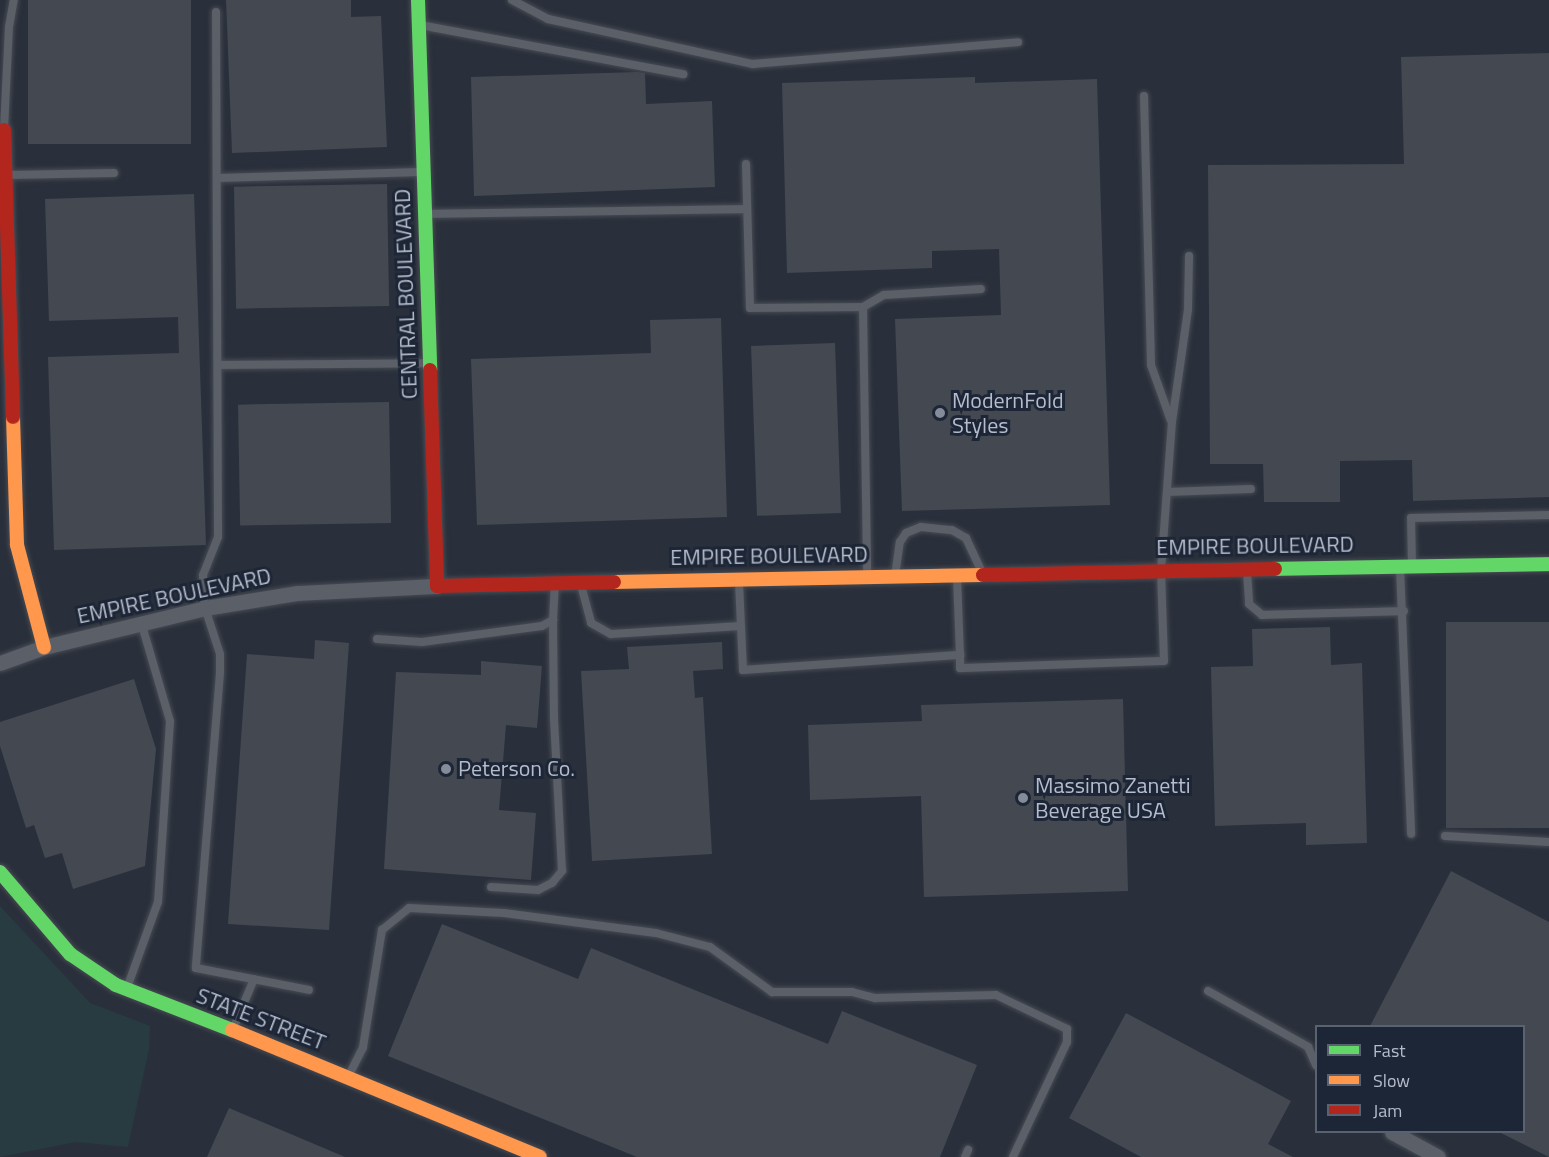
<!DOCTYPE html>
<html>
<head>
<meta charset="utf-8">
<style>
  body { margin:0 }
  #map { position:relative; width:1549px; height:1157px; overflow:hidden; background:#2a303b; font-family:"Titillium Web",sans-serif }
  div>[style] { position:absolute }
  .green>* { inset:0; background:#273b41 }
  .building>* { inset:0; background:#434851; transform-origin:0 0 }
  .roads { filter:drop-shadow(0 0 2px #474b53) drop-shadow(0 0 2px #474b53) }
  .lane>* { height:8px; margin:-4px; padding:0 4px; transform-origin:4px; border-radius:4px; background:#5b5f68 }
  .street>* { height:15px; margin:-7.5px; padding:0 7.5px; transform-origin:7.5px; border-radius:7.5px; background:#5b5f68 }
  .fast>* { height:14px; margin:-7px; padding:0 7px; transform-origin:7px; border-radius:7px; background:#63d668 }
  .slow>* { height:14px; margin:-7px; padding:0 7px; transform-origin:7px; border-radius:7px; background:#ff974d }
  .jam>* { height:14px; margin:-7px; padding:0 7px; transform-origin:7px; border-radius:7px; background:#b3261e }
  .dots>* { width:16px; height:16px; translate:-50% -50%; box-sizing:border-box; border:3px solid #1d2636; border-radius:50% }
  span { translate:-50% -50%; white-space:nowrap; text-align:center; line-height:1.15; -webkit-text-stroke:6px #1d2636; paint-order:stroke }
  .street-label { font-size:22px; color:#b5bccb }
  .poi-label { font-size:22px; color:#b5bccb }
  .left { translate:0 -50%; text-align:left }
  .legend { position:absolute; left:1315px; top:1025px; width:210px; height:108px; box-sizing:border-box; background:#1d2636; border:2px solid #5a6272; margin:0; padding:8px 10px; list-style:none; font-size:18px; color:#b5bccb }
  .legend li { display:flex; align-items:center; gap:12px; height:30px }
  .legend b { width:30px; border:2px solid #5a6272 }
</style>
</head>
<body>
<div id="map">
  <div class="green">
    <div style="clip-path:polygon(0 906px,90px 1003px,150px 1026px,149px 1049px,128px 1147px,76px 1142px,0 1157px)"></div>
  </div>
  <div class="building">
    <div style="left:28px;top:0;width:163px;height:144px"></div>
    <div style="clip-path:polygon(226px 0,351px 0,351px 17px,381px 16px,387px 147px,232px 153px)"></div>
    <div style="clip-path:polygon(1549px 53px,1549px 497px,1413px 501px,1412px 460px,1340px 461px,1340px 502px,1264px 502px,1263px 464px,1210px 464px,1208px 165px,1404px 164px,1401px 57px)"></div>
    <div style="clip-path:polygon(637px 72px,645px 73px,646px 104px,712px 101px,715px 187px,474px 196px,471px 77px)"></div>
    <div style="clip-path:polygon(975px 77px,975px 83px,1097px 79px,1110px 505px,902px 511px,895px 319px,1001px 315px,999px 249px,932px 251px,932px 268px,787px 273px,782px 83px)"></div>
    <div style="left:387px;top:184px;width:122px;height:153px;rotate:89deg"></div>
    <div style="clip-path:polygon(194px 194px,206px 545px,54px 550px,48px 357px,179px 353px,178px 317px,49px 321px,45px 199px)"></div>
    <div style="clip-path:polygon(721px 318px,727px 517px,477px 525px,471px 359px,651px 353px,650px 320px)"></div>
    <div style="left:835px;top:343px;width:170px;height:84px;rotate:88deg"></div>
    <div style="left:389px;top:402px;width:121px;height:151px;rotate:89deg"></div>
    <div style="left:1549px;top:622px;width:206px;height:103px;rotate:90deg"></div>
    <div style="clip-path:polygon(1330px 627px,1331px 665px,1362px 663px,1367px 843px,1306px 845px,1306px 823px,1215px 826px,1211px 667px,1253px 666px,1252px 629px)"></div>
    <div style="clip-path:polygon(315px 640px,349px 643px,329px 930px,228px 924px,247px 654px,314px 659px)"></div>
    <div style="clip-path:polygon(722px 642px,723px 669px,693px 671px,695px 698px,703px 697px,712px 854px,592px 861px,581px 671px,629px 669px,627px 647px)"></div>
    <div style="clip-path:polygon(481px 661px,542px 666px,537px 728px,506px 725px,499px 810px,536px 813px,531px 880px,384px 869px,396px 672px,481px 675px)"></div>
    <div style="clip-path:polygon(134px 679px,156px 749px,145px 866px,73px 889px,62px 853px,45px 858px,34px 825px,26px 828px,0 746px,0 722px)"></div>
    <div style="clip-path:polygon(1123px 699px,1128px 891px,924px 897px,921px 796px,810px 800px,808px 725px,922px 721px,921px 705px)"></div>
    <div style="clip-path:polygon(1451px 871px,1549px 922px,1549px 1157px,1497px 1131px,1524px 1131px,1524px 1026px,1370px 1026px)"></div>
    <div style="clip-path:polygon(442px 924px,578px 979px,591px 948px,828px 1044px,842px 1011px,977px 1065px,940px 1157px,637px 1157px,388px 1056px)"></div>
    <div style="clip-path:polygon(1126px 1013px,1291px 1101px,1268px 1144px,1293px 1157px,1141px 1157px,1069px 1118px)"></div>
    <div style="clip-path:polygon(229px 1108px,345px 1157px,207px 1157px)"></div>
  </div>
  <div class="roads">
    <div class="lane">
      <div style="left:512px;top:0;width:41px;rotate:27.8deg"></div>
      <div style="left:548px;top:19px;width:210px;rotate:12.4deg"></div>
      <div style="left:753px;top:64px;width:266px;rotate:-4.7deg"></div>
      <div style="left:216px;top:12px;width:525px;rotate:89.78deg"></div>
      <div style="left:218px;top:537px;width:41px;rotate:111.5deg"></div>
      <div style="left:203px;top:575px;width:33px;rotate:87deg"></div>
      <div style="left:205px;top:608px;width:48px;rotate:71.9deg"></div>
      <div style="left:220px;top:654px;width:19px;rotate:90deg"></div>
      <div style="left:220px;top:673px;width:296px;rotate:94.7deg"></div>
      <div style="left:196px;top:968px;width:115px;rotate:11deg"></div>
      <div style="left:420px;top:25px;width:268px;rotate:10.6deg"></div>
      <div style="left:1144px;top:96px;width:269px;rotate:88.5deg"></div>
      <div style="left:1151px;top:365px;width:59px;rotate:70.3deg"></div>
      <div style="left:4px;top:129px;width:102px;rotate:-87.2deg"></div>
      <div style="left:9px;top:27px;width:27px;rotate:-80deg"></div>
      <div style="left:746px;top:164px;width:144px;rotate:88.4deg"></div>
      <div style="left:750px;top:308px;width:113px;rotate:-0.5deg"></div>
      <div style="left:863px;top:307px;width:268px;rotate:89.1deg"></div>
      <div style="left:8px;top:175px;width:106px;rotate:-1.1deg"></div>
      <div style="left:218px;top:178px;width:203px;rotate:-1.7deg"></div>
      <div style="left:426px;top:214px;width:321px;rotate:-0.9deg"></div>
      <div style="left:863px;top:307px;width:24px;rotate:-30deg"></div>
      <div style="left:884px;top:295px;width:97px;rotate:-3.5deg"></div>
      <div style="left:219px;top:365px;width:209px;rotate:-0.5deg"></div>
      <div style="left:1167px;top:492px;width:84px;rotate:-2deg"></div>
      <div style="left:1412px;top:565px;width:47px;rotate:-91.2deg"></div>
      <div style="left:1411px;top:518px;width:138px;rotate:-1.2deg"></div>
      <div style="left:1400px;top:568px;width:266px;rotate:87.6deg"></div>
      <div style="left:1247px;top:572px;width:32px;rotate:86deg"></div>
      <div style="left:1249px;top:604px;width:17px;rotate:40deg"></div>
      <div style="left:1262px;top:615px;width:142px;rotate:-1.6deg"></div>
      <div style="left:895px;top:576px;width:34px;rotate:-82deg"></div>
      <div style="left:900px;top:542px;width:11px;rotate:-56deg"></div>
      <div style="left:906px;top:533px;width:16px;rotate:-22deg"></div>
      <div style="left:921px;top:527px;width:31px;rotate:6deg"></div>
      <div style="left:952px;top:530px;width:16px;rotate:30deg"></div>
      <div style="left:966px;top:538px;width:40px;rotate:65deg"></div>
      <div style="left:581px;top:585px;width:39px;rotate:75deg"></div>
      <div style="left:591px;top:623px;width:23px;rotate:29deg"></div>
      <div style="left:611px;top:634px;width:130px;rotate:-3.5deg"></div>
      <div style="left:741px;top:626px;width:44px;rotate:-92.6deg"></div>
      <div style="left:741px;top:626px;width:44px;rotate:87.4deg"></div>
      <div style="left:743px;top:670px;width:218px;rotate:-4deg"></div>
      <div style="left:960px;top:655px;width:79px;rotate:-92.2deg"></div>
      <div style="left:377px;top:639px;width:45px;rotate:3.8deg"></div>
      <div style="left:422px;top:642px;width:121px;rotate:-7.6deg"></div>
      <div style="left:542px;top:626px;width:13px;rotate:-29deg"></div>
      <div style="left:553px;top:620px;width:34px;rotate:-87deg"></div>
      <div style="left:960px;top:655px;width:13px;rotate:90deg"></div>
      <div style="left:960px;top:668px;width:204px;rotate:-2deg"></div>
      <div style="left:1164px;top:661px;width:90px;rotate:-91.9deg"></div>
      <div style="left:1161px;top:571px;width:149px;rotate:-85.8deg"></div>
      <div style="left:1172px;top:422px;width:113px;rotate:-81.9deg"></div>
      <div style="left:1188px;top:310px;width:54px;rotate:-88.9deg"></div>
      <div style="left:1445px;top:836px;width:104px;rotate:3.3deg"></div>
      <div style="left:491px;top:887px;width:47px;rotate:3.7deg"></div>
      <div style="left:538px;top:890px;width:16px;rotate:-27deg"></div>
      <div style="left:552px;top:883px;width:16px;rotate:-50deg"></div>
      <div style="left:562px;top:871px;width:153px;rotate:-93deg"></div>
      <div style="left:554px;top:718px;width:98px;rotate:-90.6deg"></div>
      <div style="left:127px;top:988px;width:91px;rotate:-70.2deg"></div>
      <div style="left:158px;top:902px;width:181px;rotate:-86.2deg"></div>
      <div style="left:170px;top:721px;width:100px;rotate:-106.3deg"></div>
      <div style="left:1208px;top:991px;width:115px;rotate:29.2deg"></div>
      <div style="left:1308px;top:1047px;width:20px;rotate:66deg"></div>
      <div style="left:233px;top:1029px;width:54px;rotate:-67.2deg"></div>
      <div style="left:349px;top:1075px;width:31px;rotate:-63deg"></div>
      <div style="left:363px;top:1047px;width:119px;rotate:-80.8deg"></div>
      <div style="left:382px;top:930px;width:35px;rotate:-39deg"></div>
      <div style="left:409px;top:908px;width:95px;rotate:3deg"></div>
      <div style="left:504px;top:913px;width:153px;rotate:7.5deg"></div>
      <div style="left:656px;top:933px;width:56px;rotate:14.5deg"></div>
      <div style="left:710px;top:947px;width:77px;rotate:36deg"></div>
      <div style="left:772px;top:992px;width:80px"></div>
      <div style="left:852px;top:992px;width:24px;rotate:15deg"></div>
      <div style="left:875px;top:998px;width:121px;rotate:-1.4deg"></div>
      <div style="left:996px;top:995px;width:79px;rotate:25.6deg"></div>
      <div style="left:1067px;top:1029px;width:13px;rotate:90deg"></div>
      <div style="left:1067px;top:1042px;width:127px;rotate:115.2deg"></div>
      <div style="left:965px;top:1157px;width:8px;rotate:-67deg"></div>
    </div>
    <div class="street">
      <div style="left:0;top:663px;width:47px;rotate:-20deg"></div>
      <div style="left:44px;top:647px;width:166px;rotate:-13.6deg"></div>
      <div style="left:205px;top:608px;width:94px;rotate:-9.2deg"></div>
      <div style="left:298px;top:593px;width:139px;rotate:-2.9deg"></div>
      <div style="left:1392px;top:1132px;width:52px;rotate:28.5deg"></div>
    </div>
    <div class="fast">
      <div style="left:418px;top:0;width:370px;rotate:88.1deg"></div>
      <div style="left:1275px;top:569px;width:274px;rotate:-1deg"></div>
      <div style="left:0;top:872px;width:108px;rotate:49.5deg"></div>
      <div style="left:70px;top:954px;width:55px;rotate:34deg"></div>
      <div style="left:116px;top:985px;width:124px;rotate:21.2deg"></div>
    </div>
    <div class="slow">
      <div style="left:13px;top:417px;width:128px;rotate:88.2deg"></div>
      <div style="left:17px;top:545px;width:106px;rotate:75.2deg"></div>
      <div style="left:614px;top:582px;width:369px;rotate:-1.1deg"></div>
      <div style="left:232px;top:1030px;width:333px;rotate:22.4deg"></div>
    </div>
    <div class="jam">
      <div style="left:4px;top:130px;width:287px;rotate:88.2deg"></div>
      <div style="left:430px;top:370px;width:216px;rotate:88.1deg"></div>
      <div style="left:437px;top:586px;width:177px;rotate:-1.3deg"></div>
      <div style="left:983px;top:575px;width:292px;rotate:-1.2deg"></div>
    </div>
  </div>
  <div class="dots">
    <div style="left:940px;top:413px;background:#848b99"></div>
    <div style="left:446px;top:769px;background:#848b99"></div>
    <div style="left:1023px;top:798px;background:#848b99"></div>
  </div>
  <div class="street-label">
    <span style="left:406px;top:294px;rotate:-92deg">CENTRAL BOULEVARD</span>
    <span style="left:1255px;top:546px;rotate:-1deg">EMPIRE BOULEVARD</span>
    <span style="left:769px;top:556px;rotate:-1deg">EMPIRE BOULEVARD</span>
    <span style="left:174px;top:596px;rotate:-12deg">EMPIRE BOULEVARD</span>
    <span style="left:261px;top:1019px;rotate:21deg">STATE STREET</span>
  </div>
  <div class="poi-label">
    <span class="left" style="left:952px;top:413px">ModernFold<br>Styles</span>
    <span class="left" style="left:458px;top:769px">Peterson Co.</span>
    <span class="left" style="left:1035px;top:798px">Massimo Zanetti<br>Beverage USA</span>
  </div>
  <ul class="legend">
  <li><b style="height:8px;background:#63d668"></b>Fast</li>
  <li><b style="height:8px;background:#ff974d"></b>Slow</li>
  <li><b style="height:8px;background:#b3261e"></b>Jam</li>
  </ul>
</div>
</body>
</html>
